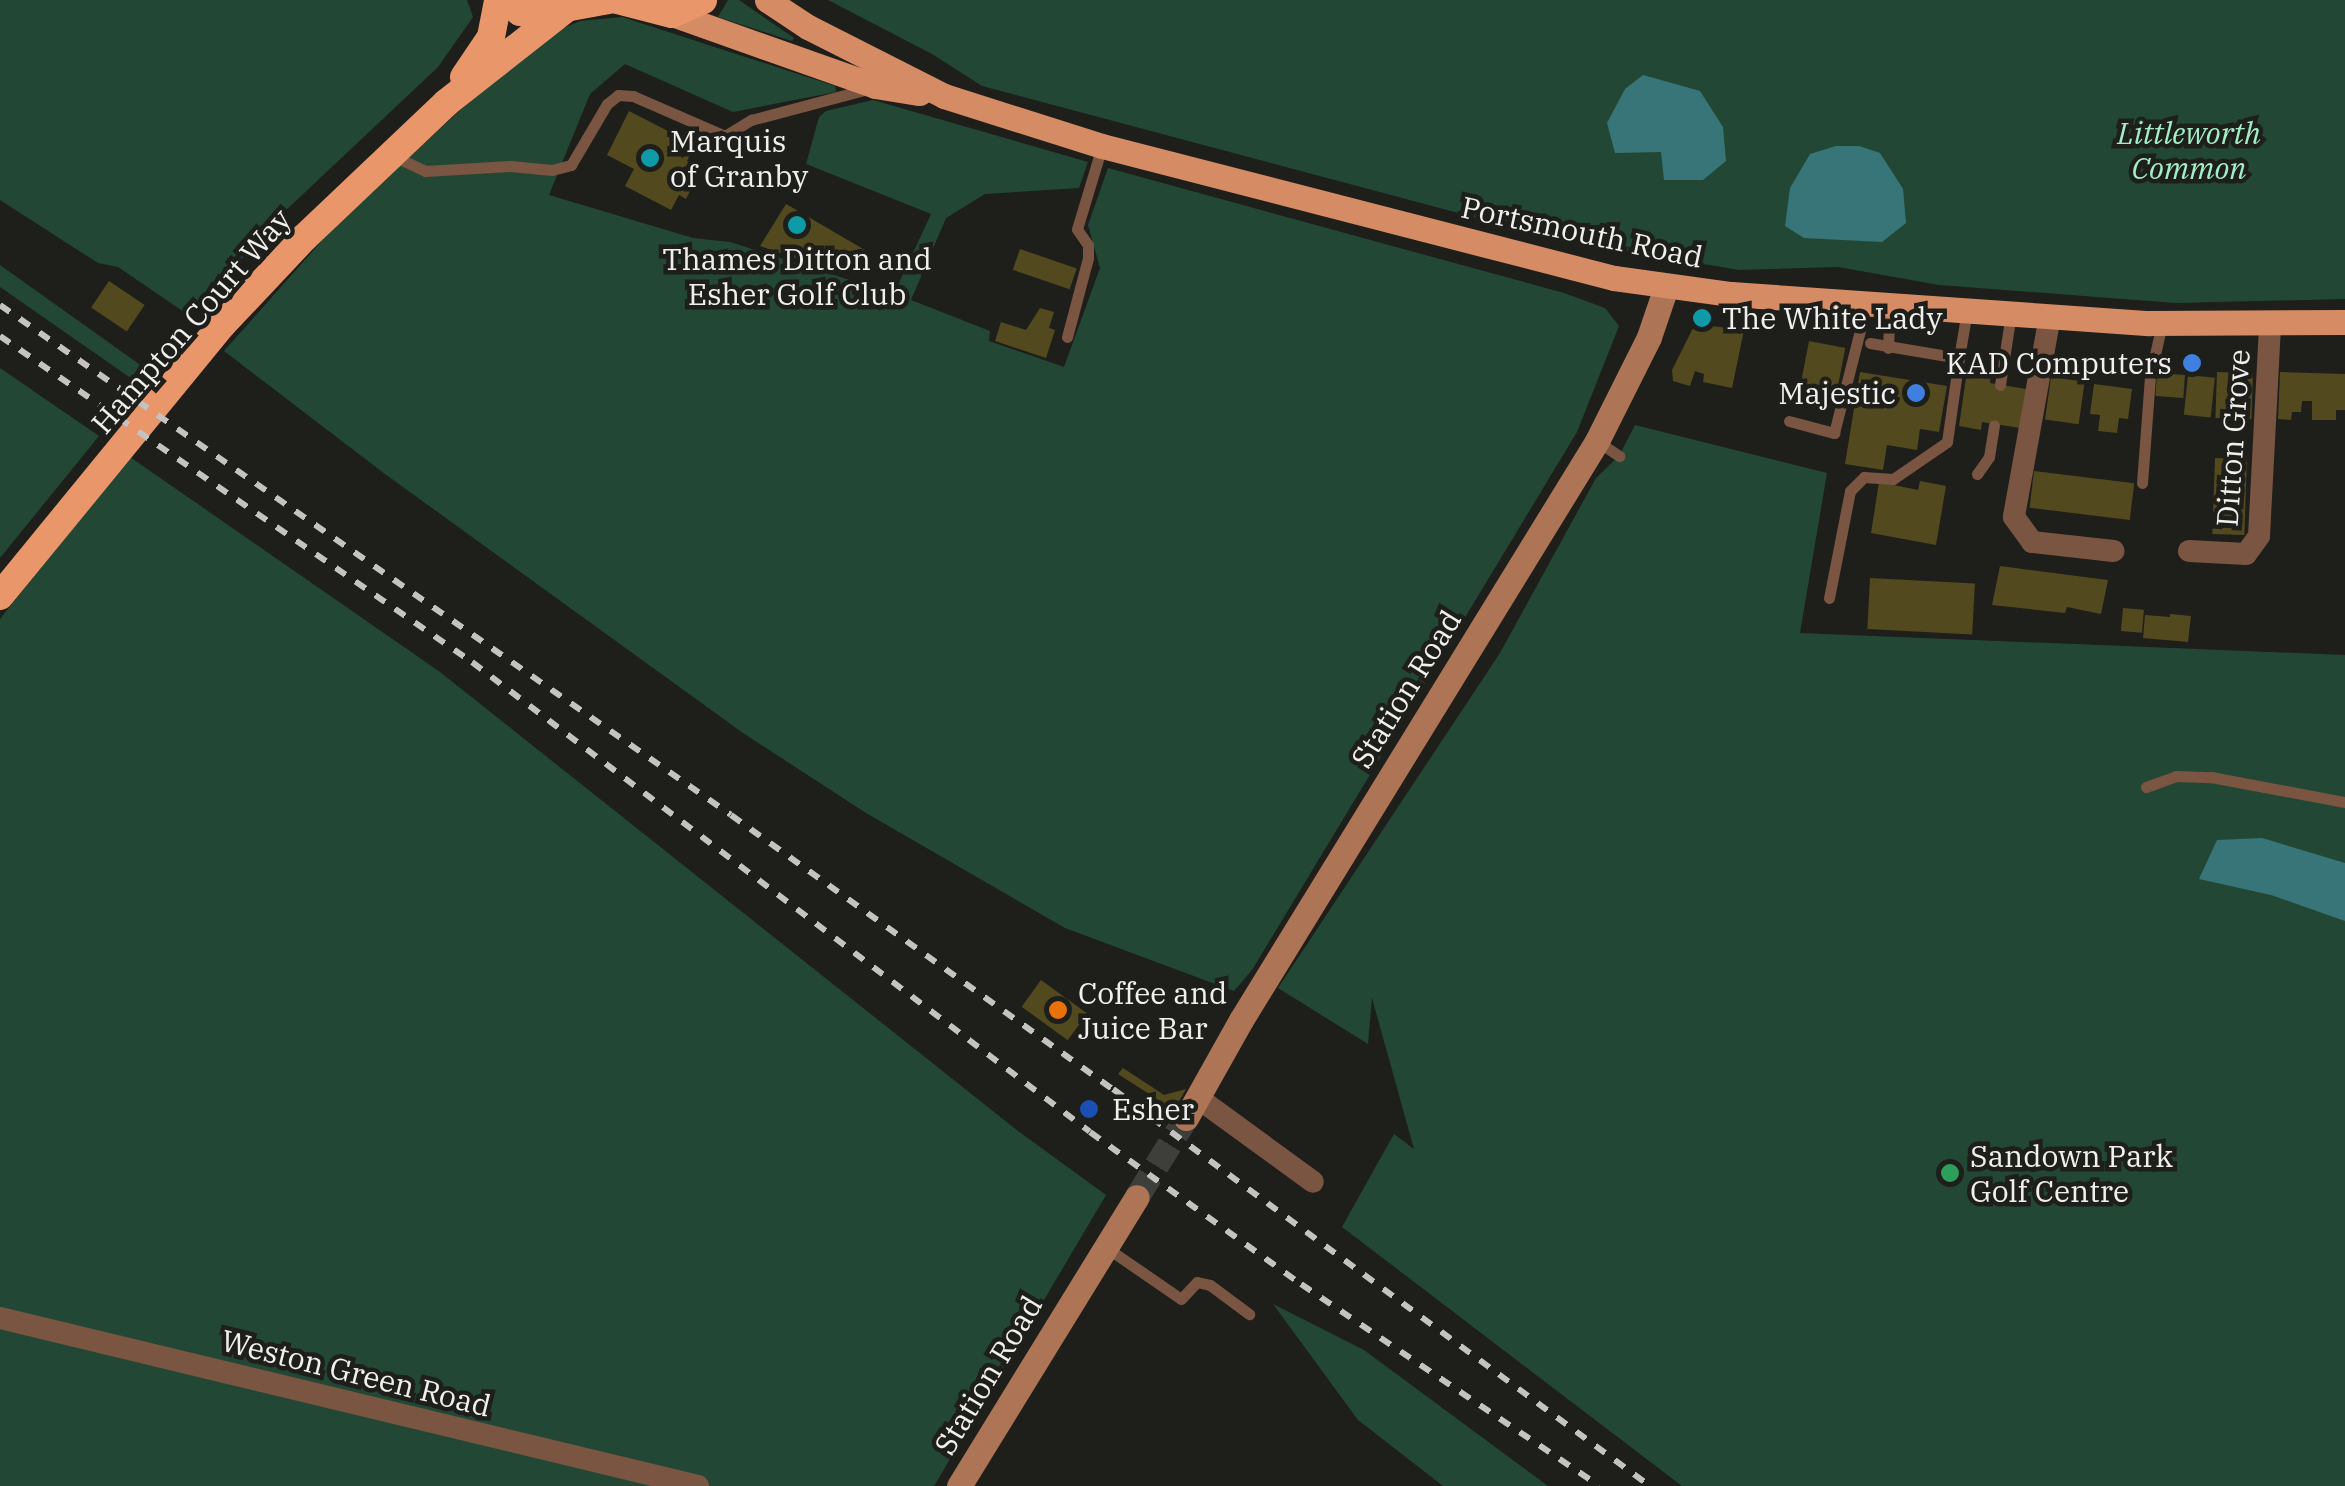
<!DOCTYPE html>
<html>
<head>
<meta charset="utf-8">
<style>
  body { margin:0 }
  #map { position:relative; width:2345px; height:1486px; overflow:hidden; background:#1e1e1b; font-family:"IBM Plex Serif",serif }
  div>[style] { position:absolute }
  .green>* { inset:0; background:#224835 }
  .water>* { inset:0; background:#387579 }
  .building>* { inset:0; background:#524a1e; transform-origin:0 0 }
  .secondary-tunnel>* { height:25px; margin-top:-12.5px; transform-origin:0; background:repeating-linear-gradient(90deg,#3e3e3b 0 25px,transparent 0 37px) }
  .service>* { height:11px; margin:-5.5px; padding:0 5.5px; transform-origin:5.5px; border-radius:5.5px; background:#795542 }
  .minor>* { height:22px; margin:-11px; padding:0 11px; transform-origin:11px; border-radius:11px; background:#795542 }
  .secondary>* { height:25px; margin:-12.5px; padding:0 12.5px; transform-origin:12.5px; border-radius:12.5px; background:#ad7455 }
  .primary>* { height:25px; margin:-12.5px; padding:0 12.5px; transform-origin:12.5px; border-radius:12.5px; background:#d58b64 }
  .trunk>* { height:28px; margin:-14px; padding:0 14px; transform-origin:14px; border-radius:14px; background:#e8966a }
  .rail>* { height:6px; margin-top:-3px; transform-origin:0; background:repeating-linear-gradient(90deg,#c4c3c1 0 12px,transparent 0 24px) }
  .dots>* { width:28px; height:28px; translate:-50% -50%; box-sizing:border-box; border:5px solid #1e1e1b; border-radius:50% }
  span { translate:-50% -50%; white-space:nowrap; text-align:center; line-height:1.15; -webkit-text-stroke:9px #1e1e1b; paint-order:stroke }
  .park-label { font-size:30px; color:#a2eec6; font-style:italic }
  .poi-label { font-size:30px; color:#f1f0ee }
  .left { translate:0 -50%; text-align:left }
  .right { translate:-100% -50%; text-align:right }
  .street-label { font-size:30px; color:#f1f0ee }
</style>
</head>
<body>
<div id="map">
  <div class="green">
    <div style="clip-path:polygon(0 0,467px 0,473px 17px,438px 67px,283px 213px,190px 316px,118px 267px,98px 263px,0 200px)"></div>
    <div style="clip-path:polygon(728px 0,739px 0,794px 38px,792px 41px,718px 17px)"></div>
    <div style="clip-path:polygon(828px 0,2345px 0,2345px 299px,2175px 303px,1939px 285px,1838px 267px,1739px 270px,1556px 239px,982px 86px,932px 54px)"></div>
    <div style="clip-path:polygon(622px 17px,835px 86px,836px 92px,733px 112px,625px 64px,590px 94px,549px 195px,693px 238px,730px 242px,894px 294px,931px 214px,806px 164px,819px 117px,826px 111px,873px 100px,1088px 162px,1079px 188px,985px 194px,946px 218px,911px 300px,990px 331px,989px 341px,1064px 367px,1100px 268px,1088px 225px,1108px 168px,1564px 293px,1605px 308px,1619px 326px,1577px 432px,1252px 970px,1234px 991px,1065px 928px,866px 813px,743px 733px,385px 474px,224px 351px,336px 225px,498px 75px,543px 37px,580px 21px)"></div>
    <div style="clip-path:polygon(0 265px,146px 369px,135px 381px,0 287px)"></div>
    <div style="clip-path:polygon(0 368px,99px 436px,0 558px)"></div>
    <div style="clip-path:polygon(1635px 425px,1827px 473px,1800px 633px,2345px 655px,2345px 1486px,1682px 1486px,1342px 1227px,1394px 1134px,1414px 1149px,1372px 998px,1368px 1044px,1278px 988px,1500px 653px,1596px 478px,1619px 456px)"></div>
    <div style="clip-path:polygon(130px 457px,440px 672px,1018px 1131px,1106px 1195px,934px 1486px,0 1486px,0 619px)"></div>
    <div style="clip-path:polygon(1273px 1304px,1364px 1350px,1548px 1486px,1443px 1486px,1358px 1420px)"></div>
  </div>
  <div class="water">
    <div style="clip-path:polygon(1643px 75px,1700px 91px,1723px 127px,1726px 161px,1703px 180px,1664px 180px,1661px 152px,1615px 153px,1607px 123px,1625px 89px)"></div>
    <div style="clip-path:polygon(1836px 146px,1859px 146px,1880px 153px,1903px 189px,1906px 223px,1882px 242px,1804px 238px,1785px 226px,1790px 188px,1810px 154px)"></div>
    <div style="clip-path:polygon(2262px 838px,2345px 863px,2345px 921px,2271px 895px,2199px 879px,2217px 840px)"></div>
  </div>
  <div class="building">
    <div style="clip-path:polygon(629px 111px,695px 145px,687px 161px,701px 169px,686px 199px,679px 195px,671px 210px,625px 186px,634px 169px,607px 155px)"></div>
    <div style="clip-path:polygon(786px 204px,865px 250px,853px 270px,833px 259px,827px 269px,760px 246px)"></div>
    <div style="left:1020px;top:249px;width:60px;height:22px;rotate:19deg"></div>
    <div style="left:109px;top:281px;width:43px;height:32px;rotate:34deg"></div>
    <div style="clip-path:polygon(1040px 308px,1054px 312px,1049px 328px,1055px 330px,1046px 358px,995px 341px,1001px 322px,1026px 330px)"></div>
    <div style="clip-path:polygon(1695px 324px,1744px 330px,1732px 388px,1703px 382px,1704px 374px,1695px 371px,1690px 386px,1673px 381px,1672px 370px)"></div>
    <div style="left:1809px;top:341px;width:37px;height:56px;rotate:11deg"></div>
    <div style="left:2183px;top:354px;width:18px;height:17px;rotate:3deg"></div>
    <div style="clip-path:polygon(1967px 371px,1991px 375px,1990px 383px,2026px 389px,2020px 428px,1982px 422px,1981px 430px,1959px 426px)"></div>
    <div style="clip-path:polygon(1860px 372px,1947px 386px,1939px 432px,1920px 429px,1917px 450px,1887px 445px,1883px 470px,1845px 464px)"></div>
    <div style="left:2217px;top:372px;width:36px;height:46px;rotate:2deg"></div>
    <div style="clip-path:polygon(2280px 372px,2345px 374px,2345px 410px,2336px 410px,2336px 420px,2312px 420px,2312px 401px,2302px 401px,2301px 412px,2292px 412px,2291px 420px,2278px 419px)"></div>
    <div style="left:2157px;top:373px;width:28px;height:23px;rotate:4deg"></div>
    <div style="left:2188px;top:375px;width:27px;height:40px;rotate:6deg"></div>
    <div style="left:2051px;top:377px;width:34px;height:43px;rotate:8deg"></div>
    <div style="clip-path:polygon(2094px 384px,2132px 389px,2128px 419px,2119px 418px,2117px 433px,2098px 431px,2100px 415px,2090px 414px)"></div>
    <div style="left:2215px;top:458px;width:32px;height:76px;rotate:2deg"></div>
    <div style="left:2034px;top:471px;width:101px;height:37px;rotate:7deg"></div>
    <div style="clip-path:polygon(1920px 481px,1946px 486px,1936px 545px,1871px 533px,1879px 482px,1918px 490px)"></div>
    <div style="clip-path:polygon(2000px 566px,2108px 580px,2101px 614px,2067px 607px,2065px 613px,1992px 605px)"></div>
    <div style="left:1870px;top:578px;width:105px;height:51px;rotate:3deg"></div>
    <div style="left:2123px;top:608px;width:21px;height:23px;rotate:5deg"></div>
    <div style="clip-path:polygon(2170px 614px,2191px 616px,2188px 642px,2143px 638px,2145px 615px,2170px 617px)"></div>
    <div style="left:1041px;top:980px;width:57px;height:33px;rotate:36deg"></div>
    <div style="clip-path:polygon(1123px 1068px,1164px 1095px,1186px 1089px,1174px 1110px,1118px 1074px)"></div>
  </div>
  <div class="secondary-tunnel">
    <div style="left:1137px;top:1197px;width:93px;rotate:-58.2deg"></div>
  </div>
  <div class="service">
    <div style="left:391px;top:155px;width:38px;rotate:25deg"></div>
    <div style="left:425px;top:171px;width:85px;rotate:-3.4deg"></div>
    <div style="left:510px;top:166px;width:42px;rotate:5.4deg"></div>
    <div style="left:552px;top:170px;width:20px;rotate:-15deg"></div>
    <div style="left:571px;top:165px;width:71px;rotate:-59.5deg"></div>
    <div style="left:607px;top:104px;width:14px;rotate:-39deg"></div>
    <div style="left:618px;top:95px;width:15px;rotate:4deg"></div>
    <div style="left:633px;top:96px;width:100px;rotate:23.5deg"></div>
    <div style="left:725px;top:136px;width:31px;rotate:-32deg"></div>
    <div style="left:751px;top:120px;width:124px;rotate:-14.9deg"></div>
    <div style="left:1067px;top:337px;width:82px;rotate:-75.1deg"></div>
    <div style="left:1088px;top:258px;width:13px;rotate:-90deg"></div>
    <div style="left:1088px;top:245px;width:19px;rotate:-125deg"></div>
    <div style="left:1077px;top:229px;width:87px;rotate:-73.2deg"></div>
    <div style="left:1870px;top:343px;width:90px;rotate:9.6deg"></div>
    <div style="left:1959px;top:358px;width:49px;rotate:-80.5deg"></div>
    <div style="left:1888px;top:348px;width:45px;rotate:-87.5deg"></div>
    <div style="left:2000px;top:385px;width:73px;rotate:-81.3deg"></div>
    <div style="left:1789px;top:421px;width:47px;rotate:14.9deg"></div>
    <div style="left:1834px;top:433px;width:134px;rotate:-75.8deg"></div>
    <div style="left:1597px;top:441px;width:27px;rotate:34deg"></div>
    <div style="left:1977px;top:474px;width:21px;rotate:-55deg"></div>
    <div style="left:1989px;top:457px;width:32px;rotate:-81deg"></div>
    <div style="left:2142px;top:483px;width:107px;rotate:-85.7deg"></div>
    <div style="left:2150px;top:376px;width:53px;rotate:-77deg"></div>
    <div style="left:1829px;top:598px;width:109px;rotate:-78.9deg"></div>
    <div style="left:1850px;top:491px;width:20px;rotate:-45deg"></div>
    <div style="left:1864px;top:477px;width:29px;rotate:4deg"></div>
    <div style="left:1893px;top:479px;width:65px;rotate:-34.4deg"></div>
    <div style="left:1947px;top:442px;width:85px;rotate:-81.9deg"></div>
    <div style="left:2146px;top:787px;width:32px;rotate:-20deg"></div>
    <div style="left:2176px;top:776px;width:35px;rotate:2deg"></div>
    <div style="left:2211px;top:777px;width:136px;rotate:10.6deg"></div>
    <div style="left:1104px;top:1246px;width:93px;rotate:34.5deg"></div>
    <div style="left:1181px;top:1299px;width:23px;rotate:-47deg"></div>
    <div style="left:1197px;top:1282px;width:13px;rotate:13deg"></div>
    <div style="left:1210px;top:1285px;width:49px;rotate:36.6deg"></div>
  </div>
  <div class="minor">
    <div style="left:2050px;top:316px;width:204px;rotate:100.2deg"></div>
    <div style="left:2014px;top:517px;width:31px;rotate:54deg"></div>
    <div style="left:2032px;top:542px;width:82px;rotate:6.3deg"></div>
    <div style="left:2189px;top:551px;width:57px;rotate:3deg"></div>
    <div style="left:2246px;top:554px;width:22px;rotate:-54deg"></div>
    <div style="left:2259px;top:536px;width:212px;rotate:-87deg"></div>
    <div style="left:1198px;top:1098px;width:142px;rotate:36.1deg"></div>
    <div style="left:0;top:1318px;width:718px;rotate:13.53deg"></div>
  </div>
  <div class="secondary">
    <div style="left:1186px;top:1118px;width:112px;rotate:-60.7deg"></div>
    <div style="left:1241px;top:1020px;width:680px;rotate:-58.41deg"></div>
    <div style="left:1597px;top:441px;width:116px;rotate:-63.4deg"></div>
    <div style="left:1649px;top:337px;width:53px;rotate:-71.2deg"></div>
    <div style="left:959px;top:1486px;width:339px;rotate:-58.4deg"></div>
  </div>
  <div class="primary">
    <div style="left:767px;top:0;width:49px;rotate:33.4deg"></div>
    <div style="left:808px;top:27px;width:153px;rotate:26.9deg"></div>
    <div style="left:944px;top:96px;width:166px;rotate:17.6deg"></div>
    <div style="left:1102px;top:146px;width:529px;rotate:14.46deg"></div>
    <div style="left:1614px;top:278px;width:118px;rotate:7.8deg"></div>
    <div style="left:1731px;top:294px;width:419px;rotate:4deg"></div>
    <div style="left:2149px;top:323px;width:196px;rotate:-0.3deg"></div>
    <div style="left:672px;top:14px;width:215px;rotate:19.5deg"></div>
    <div style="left:875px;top:86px;width:45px;rotate:9deg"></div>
  </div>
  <div class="trunk">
    <div style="left:506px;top:0;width:18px;rotate:41deg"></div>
    <div style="left:520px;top:12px;width:12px;rotate:9deg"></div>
    <div style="left:532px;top:14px;width:78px;rotate:-10.3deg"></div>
    <div style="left:617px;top:0;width:57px;rotate:14.3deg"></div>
    <div style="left:672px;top:14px;width:34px;rotate:-24deg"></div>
    <div style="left:464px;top:77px;width:48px;rotate:-56deg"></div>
    <div style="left:491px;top:37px;width:38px;rotate:-79deg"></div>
    <div style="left:0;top:596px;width:350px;rotate:-50.7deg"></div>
    <div style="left:222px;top:325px;width:121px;rotate:-46.7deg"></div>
    <div style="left:305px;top:237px;width:195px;rotate:-43.5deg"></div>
    <div style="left:446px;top:103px;width:155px;rotate:-38.2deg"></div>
  </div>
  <div class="rail">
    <div style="left:0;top:305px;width:891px;rotate:34.9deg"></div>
    <div style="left:731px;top:815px;width:470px;rotate:35.7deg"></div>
    <div style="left:1113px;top:1089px;width:668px;rotate:36.48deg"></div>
    <div style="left:0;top:336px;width:574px;rotate:34.63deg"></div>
    <div style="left:472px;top:662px;width:776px;rotate:37.25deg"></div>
    <div style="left:1090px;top:1132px;width:260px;rotate:35.8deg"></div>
    <div style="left:1301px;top:1284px;width:360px;rotate:34.1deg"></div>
  </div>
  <div class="dots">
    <div style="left:650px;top:158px;background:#0f9aa8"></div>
    <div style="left:797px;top:225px;background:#0f9aa8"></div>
    <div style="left:1702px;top:318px;background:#0f9aa8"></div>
    <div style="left:2192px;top:363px;background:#3f7fe0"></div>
    <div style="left:1916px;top:393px;background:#3f7fe0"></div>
    <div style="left:1058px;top:1010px;background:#e8710a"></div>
    <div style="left:1089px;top:1109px;background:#1a4fb4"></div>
    <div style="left:1950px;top:1173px;background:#2e9e5b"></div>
  </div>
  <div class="park-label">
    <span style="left:2189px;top:150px">Littleworth<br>Common</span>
  </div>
  <div class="poi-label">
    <span class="left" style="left:670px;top:158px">Marquis<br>of Granby</span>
    <span style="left:797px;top:276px">Thames Ditton and<br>Esher Golf Club</span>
    <span class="left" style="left:1722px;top:318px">The White Lady</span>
    <span class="right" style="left:2172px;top:363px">KAD Computers</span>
    <span class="right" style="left:1896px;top:393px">Majestic</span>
    <span class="left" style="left:1078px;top:1010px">Coffee and<br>Juice Bar</span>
    <span class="left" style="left:1112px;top:1109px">Esher</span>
    <span class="left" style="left:1970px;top:1173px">Sandown Park<br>Golf Centre</span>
  </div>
  <div class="street-label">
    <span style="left:1582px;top:232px;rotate:12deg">Portsmouth Road</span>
    <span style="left:191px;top:321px;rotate:-49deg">Hampton Court Way</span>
    <span style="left:2233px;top:438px;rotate:-86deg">Ditton Grove</span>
    <span style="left:1406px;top:689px;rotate:-58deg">Station Road</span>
    <span style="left:356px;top:1373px;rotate:14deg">Weston Green Road</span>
    <span style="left:988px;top:1375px;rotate:-59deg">Station Road</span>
  </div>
</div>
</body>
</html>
